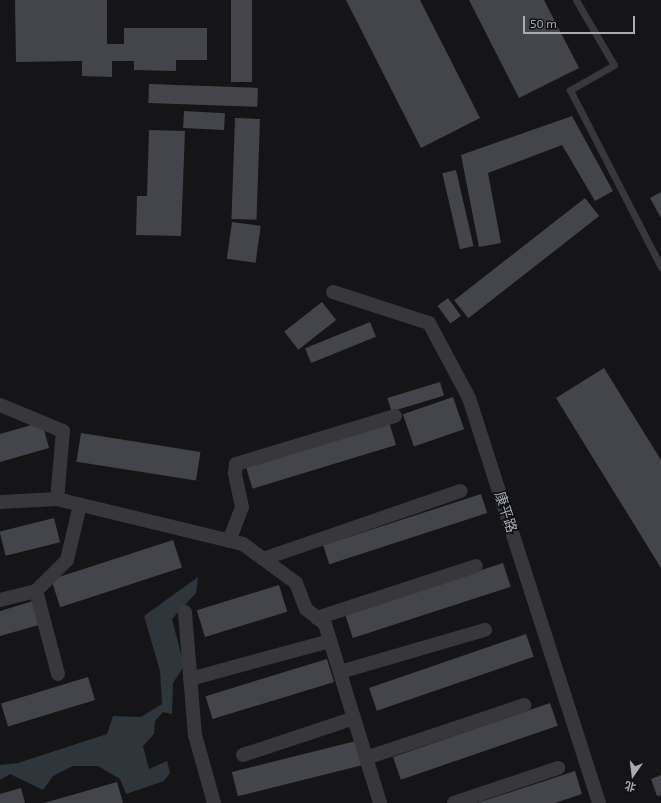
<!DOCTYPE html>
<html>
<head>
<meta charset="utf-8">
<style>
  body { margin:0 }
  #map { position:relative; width:661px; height:803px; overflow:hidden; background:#151517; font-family:"Exo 2","Noto Sans SC",sans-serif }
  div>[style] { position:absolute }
  .water>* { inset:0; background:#2e363c }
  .building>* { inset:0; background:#44454a; transform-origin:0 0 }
  .lane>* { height:7px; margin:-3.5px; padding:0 3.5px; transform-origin:3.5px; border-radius:3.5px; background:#37373c }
  .street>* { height:14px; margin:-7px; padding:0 7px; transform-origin:7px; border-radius:7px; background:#37373c }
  span { translate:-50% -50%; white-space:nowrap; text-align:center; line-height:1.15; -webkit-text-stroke:3.5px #101012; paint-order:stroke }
  .street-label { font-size:14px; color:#a8acb7 }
  .north { position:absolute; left:613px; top:755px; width:40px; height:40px; -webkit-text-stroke:3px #101012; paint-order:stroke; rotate:194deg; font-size:11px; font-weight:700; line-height:16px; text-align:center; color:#a8acb7 }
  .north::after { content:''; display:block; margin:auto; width:14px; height:18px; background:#a8acb7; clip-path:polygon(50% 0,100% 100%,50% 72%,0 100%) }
  .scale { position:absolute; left:523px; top:16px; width:112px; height:18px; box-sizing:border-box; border:2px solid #a8acb7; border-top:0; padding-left:5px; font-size:12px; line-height:14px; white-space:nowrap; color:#a8acb7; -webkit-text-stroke:3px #101012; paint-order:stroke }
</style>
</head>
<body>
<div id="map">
  <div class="water">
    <div style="clip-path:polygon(198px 577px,196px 593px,172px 619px,184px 666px,173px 683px,172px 714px,163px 712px,155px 721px,154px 734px,143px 746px,149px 769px,167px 761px,170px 773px,164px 781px,126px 794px,120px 779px,98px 766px,73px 766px,53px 776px,43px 790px,10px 774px,0 780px,0 765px,18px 763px,107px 734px,113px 716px,141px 717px,162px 704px,160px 671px,144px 616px)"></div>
  </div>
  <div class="building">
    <div style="clip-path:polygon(15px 0,107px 0,107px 44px,124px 44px,124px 28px,207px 28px,207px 60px,176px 60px,176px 71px,134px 70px,134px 61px,112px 61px,112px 77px,82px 76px,82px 61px,16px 62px)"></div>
    <div style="left:231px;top:0;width:21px;height:82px"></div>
    <div style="clip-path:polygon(346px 0,420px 0,480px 118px,421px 148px)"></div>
    <div style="clip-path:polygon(469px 0,544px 0,579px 68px,519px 98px)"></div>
    <div style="left:149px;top:84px;width:109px;height:19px;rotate:2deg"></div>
    <div style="left:184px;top:111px;width:41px;height:17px;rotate:3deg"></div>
    <div style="clip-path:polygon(572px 116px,613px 191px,595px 201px,562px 145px,488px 173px,501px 243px,479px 247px,461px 155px)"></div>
    <div style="left:235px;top:118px;width:25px;height:101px;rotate:2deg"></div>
    <div style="clip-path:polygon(149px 130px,185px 131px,181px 236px,136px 235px,137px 196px,147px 196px)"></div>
    <div style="left:456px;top:170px;width:78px;height:14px;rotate:77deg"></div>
    <div style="clip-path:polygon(661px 192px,661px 218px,650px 198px)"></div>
    <div style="left:585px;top:198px;width:23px;height:166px;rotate:52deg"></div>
    <div style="left:232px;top:222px;width:29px;height:37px;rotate:8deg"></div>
    <div style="left:448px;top:298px;width:22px;height:13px;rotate:54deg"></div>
    <div style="left:322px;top:302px;width:23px;height:48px;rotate:52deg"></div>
    <div style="left:370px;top:322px;width:16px;height:70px;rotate:68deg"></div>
    <div style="clip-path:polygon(604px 368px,661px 460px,661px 568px,556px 398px)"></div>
    <div style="left:440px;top:382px;width:14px;height:55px;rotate:73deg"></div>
    <div style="left:453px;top:397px;width:34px;height:53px;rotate:71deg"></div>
    <div style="clip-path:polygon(42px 422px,49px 448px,0 462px,0 434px)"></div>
    <div style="left:389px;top:422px;width:24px;height:150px;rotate:73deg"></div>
    <div style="left:81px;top:433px;width:121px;height:29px;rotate:9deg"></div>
    <div style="left:481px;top:494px;width:20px;height:166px;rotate:72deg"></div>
    <div style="left:54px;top:518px;width:25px;height:56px;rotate:76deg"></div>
    <div style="left:173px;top:540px;width:29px;height:128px;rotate:72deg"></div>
    <div style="left:503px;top:563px;width:25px;height:166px;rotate:72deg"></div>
    <div style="left:279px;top:585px;width:28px;height:86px;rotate:73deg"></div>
    <div style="clip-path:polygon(33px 601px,39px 625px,0 636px,0 611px)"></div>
    <div style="left:526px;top:634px;width:24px;height:166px;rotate:71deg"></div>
    <div style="left:327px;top:659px;width:24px;height:127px;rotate:73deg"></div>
    <div style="left:88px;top:677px;width:24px;height:91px;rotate:73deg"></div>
    <div style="left:550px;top:703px;width:24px;height:166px;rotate:71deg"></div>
    <div style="left:356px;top:741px;width:25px;height:128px;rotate:76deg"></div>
    <div style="clip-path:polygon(575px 771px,582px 794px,555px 803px,477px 803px)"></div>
    <div style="clip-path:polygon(661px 775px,661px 795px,657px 796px,651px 779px)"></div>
    <div style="clip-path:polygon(117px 782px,123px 803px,44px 803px)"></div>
    <div style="clip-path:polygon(21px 788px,25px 803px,0 803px,0 794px)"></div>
  </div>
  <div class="lane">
    <div style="left:576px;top:0;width:75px;rotate:59.7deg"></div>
    <div style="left:614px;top:65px;width:51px;rotate:150.4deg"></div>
    <div style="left:570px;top:90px;width:199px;rotate:62.8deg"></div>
  </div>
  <div class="street">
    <div style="left:333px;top:292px;width:101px;rotate:17.9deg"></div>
    <div style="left:429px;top:323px;width:85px;rotate:61.9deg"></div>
    <div style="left:469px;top:398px;width:425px;rotate:72.2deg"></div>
    <div style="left:0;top:405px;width:68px;rotate:22.4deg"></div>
    <div style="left:63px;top:431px;width:68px;rotate:95deg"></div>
    <div style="left:0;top:502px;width:57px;rotate:-3deg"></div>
    <div style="left:57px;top:499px;width:191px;rotate:13.6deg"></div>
    <div style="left:243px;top:544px;width:66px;rotate:36.3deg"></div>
    <div style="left:296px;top:583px;width:28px;rotate:69deg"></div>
    <div style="left:306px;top:609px;width:24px;rotate:38deg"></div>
    <div style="left:325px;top:624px;width:187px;rotate:72.9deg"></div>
    <div style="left:229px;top:541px;width:36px;rotate:-69deg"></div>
    <div style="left:242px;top:507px;width:35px;rotate:-102deg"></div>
    <div style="left:235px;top:473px;width:9px;rotate:-84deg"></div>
    <div style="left:236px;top:464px;width:166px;rotate:-16.8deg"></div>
    <div style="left:263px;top:559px;width:209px;rotate:-19deg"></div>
    <div style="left:0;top:600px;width:37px;rotate:-14deg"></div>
    <div style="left:185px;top:612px;width:123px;rotate:85.4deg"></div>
    <div style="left:195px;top:735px;width:71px;rotate:74.4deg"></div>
    <div style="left:317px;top:618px;width:167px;rotate:-18.1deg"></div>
    <div style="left:340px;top:672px;width:151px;rotate:-16.2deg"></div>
    <div style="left:58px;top:674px;width:86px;rotate:-104.8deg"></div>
    <div style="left:36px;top:591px;width:44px;rotate:-45deg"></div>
    <div style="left:67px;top:560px;width:57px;rotate:-76.7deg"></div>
    <div style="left:190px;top:679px;width:145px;rotate:-15.2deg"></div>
    <div style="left:243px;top:755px;width:117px;rotate:-18.4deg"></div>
    <div style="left:366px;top:758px;width:167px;rotate:-18.5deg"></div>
    <div style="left:454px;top:803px;width:110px;rotate:-18.6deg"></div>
  </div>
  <div class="street-label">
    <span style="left:506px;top:512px;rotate:72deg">康平路</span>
  </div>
  <div class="north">北</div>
  <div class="scale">50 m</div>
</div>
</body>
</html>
